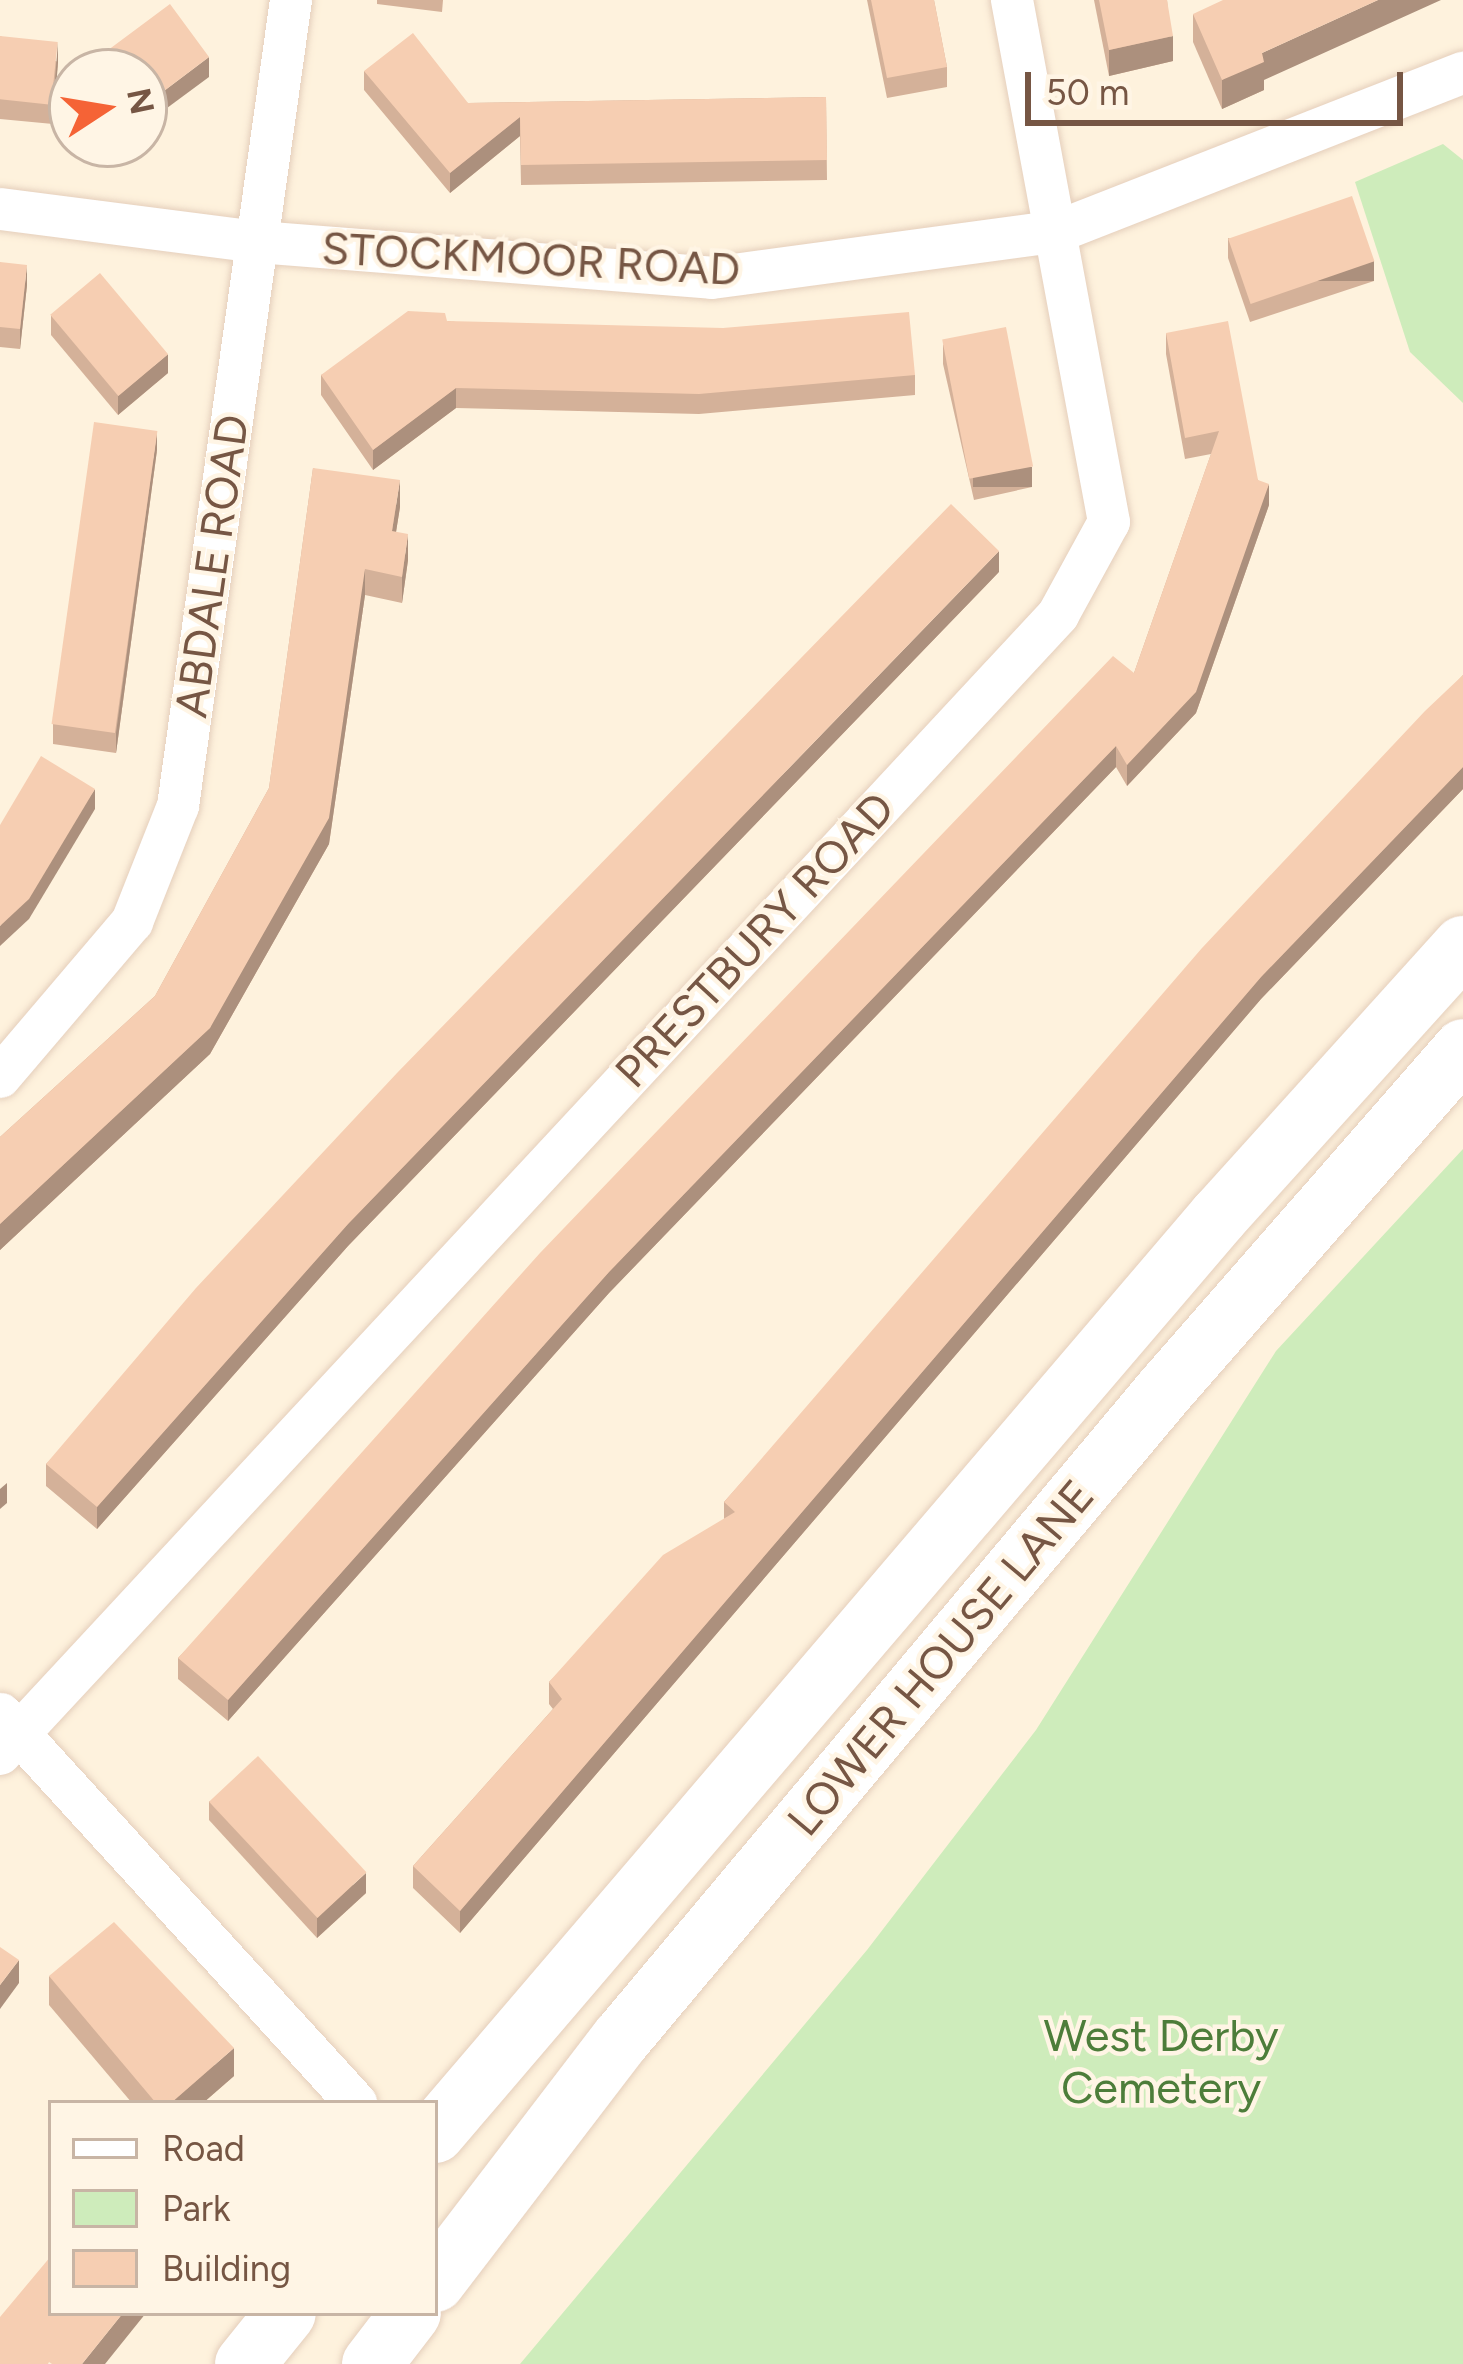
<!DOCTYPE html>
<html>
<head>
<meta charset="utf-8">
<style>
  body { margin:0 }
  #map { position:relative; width:1463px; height:2364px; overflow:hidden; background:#fef2dd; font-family:Figtree,sans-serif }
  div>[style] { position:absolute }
  .green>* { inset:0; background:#ceecbb }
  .roads { filter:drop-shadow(0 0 3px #e5cfbc) drop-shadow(0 0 3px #e5cfbc) }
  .street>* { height:42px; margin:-21px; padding:0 21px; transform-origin:21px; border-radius:21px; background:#fff }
  .secondary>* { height:60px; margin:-30px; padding:0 30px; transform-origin:30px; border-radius:30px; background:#fff }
  .wall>* { inset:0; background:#d4b199 }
  .shaded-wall>* { inset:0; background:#ac907d; transform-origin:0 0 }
  .building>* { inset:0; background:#f6ceb2; transform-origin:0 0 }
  span { translate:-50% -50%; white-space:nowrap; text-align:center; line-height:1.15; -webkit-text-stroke:9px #fff5e5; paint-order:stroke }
  .street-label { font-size:45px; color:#765644 }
  .park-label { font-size:45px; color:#4d7d3a }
  .legend { position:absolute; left:48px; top:2100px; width:390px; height:216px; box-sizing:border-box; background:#fff5e5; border:3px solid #c8b5a5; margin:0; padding:15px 21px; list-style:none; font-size:36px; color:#765644 }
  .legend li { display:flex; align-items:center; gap:24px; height:60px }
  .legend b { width:60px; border:3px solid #c8b5a5 }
  .north { position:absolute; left:48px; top:48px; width:120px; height:120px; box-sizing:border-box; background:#fff5e5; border:3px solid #c8b5a5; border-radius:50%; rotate:78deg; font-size:33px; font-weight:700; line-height:48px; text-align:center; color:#765644 }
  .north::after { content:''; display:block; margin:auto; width:42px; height:54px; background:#f56336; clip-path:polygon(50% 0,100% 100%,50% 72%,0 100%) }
  .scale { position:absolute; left:1025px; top:72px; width:378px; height:54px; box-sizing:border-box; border:6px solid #765644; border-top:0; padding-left:15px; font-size:36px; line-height:42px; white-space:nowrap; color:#765644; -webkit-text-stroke:9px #fff5e5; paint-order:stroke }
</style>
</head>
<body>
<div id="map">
  <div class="green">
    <div style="clip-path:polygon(1443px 144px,1463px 160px,1463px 403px,1410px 352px,1355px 182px)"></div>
    <div style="clip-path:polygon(1463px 1149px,1463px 2364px,520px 2364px,867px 1950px,1036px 1730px,1276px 1351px)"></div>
  </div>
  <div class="roads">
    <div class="street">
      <div style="left:0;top:209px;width:260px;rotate:7.3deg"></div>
      <div style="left:258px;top:242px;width:455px;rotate:4.5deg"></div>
      <div style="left:712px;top:278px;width:350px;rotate:-7.7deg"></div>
      <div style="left:1059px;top:231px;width:434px;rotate:-21.4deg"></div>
      <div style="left:0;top:1077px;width:204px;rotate:-49.6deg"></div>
      <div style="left:132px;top:922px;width:125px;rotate:-68.4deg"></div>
      <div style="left:178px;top:806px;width:814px;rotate:-82.02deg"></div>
      <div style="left:1px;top:1714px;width:527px;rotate:47.62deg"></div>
      <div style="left:0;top:1754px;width:1555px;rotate:-47.11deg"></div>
      <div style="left:1058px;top:615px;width:106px;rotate:-61.3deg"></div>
      <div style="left:1109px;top:522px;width:531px;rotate:-100.53deg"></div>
    </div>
    <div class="secondary">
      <div style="left:435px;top:2133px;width:1206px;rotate:-49.47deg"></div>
      <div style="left:1219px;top:1216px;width:364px;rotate:-47.9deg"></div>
      <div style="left:435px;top:2282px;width:306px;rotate:-52.6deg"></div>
      <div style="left:621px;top:2039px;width:847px;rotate:-50.03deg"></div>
      <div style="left:1165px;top:1390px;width:453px;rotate:-48.8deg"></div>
      <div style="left:245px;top:2364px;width:65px;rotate:-51.2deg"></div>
      <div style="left:372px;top:2364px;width:64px;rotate:-52.6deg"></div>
    </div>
  </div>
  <div class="wall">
    <div style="clip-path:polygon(377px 0,443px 0,442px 12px,377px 4px)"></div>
    <div style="clip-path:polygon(867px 0,934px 0,947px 67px,947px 87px,887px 98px)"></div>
    <div style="clip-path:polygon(1094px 0,1167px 0,1173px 61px,1109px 76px)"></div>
    <div style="clip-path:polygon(1193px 14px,1264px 80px,1264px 90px,1222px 109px,1193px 42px)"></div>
    <div style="clip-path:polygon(0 36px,58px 62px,53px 124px,0 119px)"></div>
    <div style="clip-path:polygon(364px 71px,468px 103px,826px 97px,827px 180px,521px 185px,520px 136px,450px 193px,364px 90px)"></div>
    <div style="clip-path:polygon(1228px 238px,1374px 281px,1250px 322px,1228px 258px)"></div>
    <div style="clip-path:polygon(0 262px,27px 285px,20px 349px,0 347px)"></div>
    <div style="clip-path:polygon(51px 315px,168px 373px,118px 415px,51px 335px)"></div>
    <div style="clip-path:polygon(447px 321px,915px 375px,915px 395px,699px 414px,456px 408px,373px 470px,321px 395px,321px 375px)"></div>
    <div style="clip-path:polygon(1166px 333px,1258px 480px,1269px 505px,1196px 713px,1127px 786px,1116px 767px,609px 1293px,228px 1721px,178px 1679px,178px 1658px,1134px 673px,1211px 454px,1185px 459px,1166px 354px)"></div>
    <div style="clip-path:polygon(943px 344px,1032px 487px,974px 500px,943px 364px)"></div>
    <div style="clip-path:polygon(157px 450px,116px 753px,53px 744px,53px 724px)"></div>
    <div style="clip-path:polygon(313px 468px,400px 507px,396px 532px,408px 560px,402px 603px,365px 595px,329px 844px,210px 1054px,0 1250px,0 1137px,155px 996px,269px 788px)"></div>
    <div style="clip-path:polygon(999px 572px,348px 1246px,97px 1529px,46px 1486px,46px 1464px)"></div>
    <div style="clip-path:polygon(1463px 675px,1463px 789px,1261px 999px,460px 1933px,413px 1888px,413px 1866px,553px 1709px,549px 1704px,549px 1682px,724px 1519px,724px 1502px)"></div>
    <div style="clip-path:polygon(209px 1801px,366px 1893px,317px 1938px,209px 1820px)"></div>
    <div style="clip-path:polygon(49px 1976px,234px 2076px,203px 2103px,132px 2103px,49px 2005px)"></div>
  </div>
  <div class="shaded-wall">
    <div style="clip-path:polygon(1378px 0,1441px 0,1264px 80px,1264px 90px,1222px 109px,1222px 80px,1262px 53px)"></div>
    <div style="clip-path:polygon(1173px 36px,1173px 61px,1109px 76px,1109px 50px)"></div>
    <div style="clip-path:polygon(58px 42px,58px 62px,53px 124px,53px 105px)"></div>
    <div style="clip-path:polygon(209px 57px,209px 77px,144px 125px,144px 106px)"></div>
    <div style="clip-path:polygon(520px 117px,520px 136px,450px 193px,450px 173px)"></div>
    <div style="left:1374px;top:261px;width:20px;height:131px;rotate:90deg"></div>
    <div style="clip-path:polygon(27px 265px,27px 285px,20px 349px,20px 329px)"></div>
    <div style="clip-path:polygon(168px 354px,168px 373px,118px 415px,118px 396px)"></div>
    <div style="clip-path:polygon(456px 388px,456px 408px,373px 470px,373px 450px)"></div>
    <div style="clip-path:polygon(157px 431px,157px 450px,116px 753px,116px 733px)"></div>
    <div style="left:1032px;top:467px;width:20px;height:59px;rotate:90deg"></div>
    <div style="clip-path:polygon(400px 480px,400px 507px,392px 557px,392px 531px)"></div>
    <div style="clip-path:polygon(1269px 484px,1269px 505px,1196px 713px,1127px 786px,1127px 765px)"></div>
    <div style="clip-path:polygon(408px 534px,408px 560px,402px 603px,402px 577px)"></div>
    <div style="clip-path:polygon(999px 551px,999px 572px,348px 1246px,97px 1529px,97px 1507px,348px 1224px)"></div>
    <div style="clip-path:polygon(365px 569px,365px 595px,329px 844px,210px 1054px,0 1250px,0 1224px,210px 1028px)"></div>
    <div style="clip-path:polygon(1116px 746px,1116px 767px,609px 1293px,228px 1721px,228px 1700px,609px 1272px)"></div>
    <div style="clip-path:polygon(1463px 767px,1463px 789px,1261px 999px,460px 1933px,460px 1911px,1261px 977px)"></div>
    <div style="clip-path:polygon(95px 789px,95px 809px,29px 919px,0 946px,0 926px)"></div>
    <div style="clip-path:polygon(7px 1483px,7px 1503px,0 1509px,0 1489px)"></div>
    <div style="clip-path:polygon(366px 1873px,366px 1893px,317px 1938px,317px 1918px)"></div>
    <div style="clip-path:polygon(19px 1960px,19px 1983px,0 2009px,0 1985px)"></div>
    <div style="clip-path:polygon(234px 2048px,234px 2076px,203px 2103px,171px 2103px)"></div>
    <div style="clip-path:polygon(123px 2313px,146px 2313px,105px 2364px,82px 2364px)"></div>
  </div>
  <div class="building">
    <div style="clip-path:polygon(871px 0,934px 0,947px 67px,887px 78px)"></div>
    <div style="clip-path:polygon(1099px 0,1167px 0,1173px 36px,1109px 50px)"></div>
    <div style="clip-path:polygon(1223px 0,1378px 0,1262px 53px,1264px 62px,1222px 80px,1193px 14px)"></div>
    <div style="clip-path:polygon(170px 4px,209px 57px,144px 106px,144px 72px,93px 72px,88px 65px)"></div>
    <div style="clip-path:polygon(413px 33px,468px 103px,826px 97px,827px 160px,521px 165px,520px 117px,450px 173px,364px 71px)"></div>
    <div style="left:0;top:36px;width:58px;height:63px;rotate:6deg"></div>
    <div style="left:1352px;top:196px;width:69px;height:131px;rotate:71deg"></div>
    <div style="clip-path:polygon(0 262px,27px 265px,20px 329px,0 327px)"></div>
    <div style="left:100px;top:273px;width:106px;height:65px;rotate:50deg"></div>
    <div style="clip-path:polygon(408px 311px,445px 313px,447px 321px,723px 328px,909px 312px,915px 375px,699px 394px,456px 388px,373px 450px,321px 375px)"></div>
    <div style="clip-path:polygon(1228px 321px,1258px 480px,1269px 484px,1196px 692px,1127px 765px,1116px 746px,609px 1272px,228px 1700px,178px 1658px,540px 1253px,1113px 656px,1134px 673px,1219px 431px,1185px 438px,1166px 333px)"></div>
    <div style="left:1006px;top:327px;width:142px;height:65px;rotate:79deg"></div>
    <div style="left:94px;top:422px;width:64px;height:305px;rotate:8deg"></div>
    <div style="clip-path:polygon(313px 468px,400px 480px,392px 531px,408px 534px,402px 577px,365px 569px,329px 818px,210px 1028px,0 1224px,0 1137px,155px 996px,269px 788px)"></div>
    <div style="clip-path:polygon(951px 504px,999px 551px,348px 1224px,97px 1507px,46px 1464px,196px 1288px,397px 1073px)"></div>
    <div style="clip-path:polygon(1463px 675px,1463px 767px,1261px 977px,460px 1911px,413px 1866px,562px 1699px,549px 1682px,663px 1555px,735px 1512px,724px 1502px,1202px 948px,1425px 711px)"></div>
    <div style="clip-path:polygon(41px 756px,95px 789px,29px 899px,0 926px,0 825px)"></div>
    <div style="left:258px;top:1756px;width:159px;height:67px;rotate:47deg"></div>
    <div style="clip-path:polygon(114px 1922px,234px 2048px,171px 2103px,156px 2103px,49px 1976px)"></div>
    <div style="clip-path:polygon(0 1947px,19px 1960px,0 1985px)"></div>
    <div style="clip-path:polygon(51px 2256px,51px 2313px,123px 2313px,82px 2364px,52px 2364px,49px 2362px,48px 2364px,0 2364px,0 2317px)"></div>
  </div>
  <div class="street-label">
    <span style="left:531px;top:259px;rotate:3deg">STOCKMOOR ROAD</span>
    <span style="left:212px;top:566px;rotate:-82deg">ABDALE ROAD</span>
    <span style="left:755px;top:940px;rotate:-47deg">PRESTBURY ROAD</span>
    <span style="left:941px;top:1658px;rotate:-50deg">LOWER HOUSE LANE</span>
  </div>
  <div class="park-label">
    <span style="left:1161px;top:2062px">West Derby<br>Cemetery</span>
  </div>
  <ul class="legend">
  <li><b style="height:15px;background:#fff"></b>Road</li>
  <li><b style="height:33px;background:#ceecbb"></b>Park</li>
  <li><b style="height:33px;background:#f6ceb2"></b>Building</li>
  </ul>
  <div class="north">N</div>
  <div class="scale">50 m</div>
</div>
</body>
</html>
